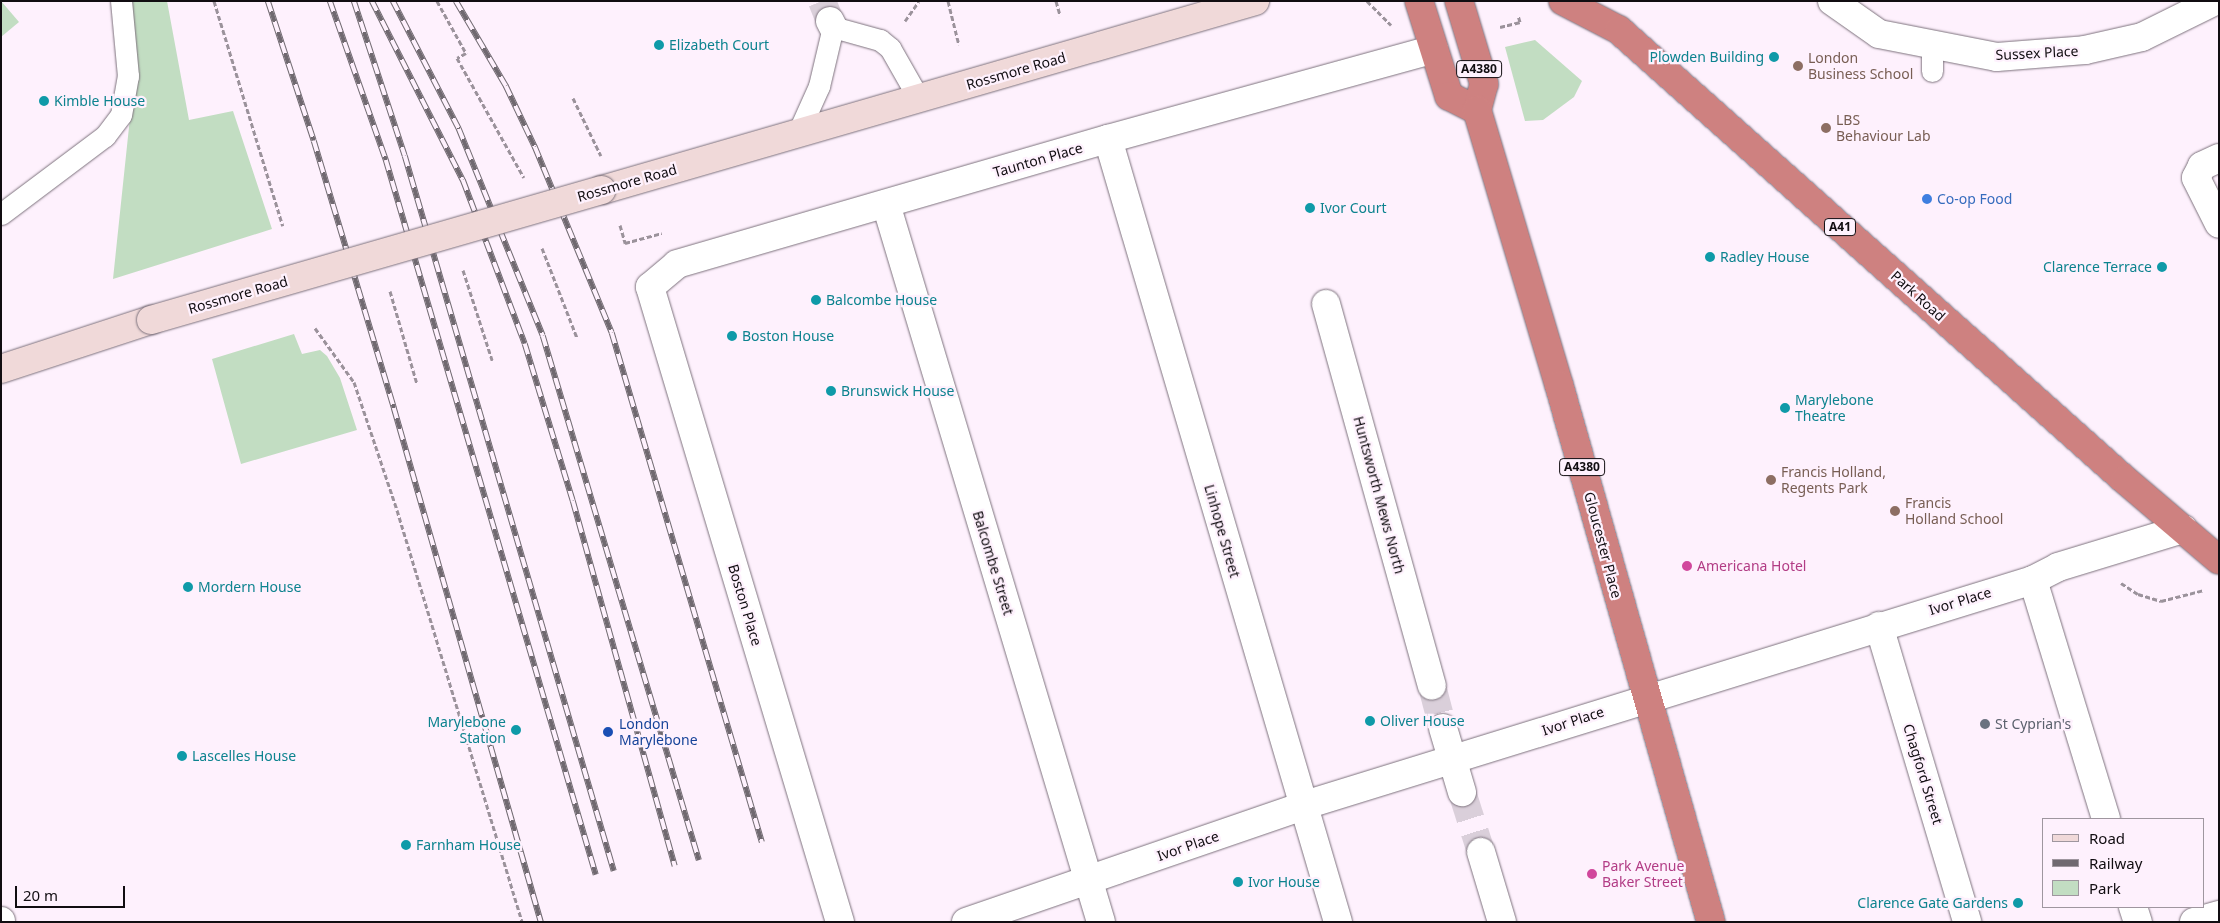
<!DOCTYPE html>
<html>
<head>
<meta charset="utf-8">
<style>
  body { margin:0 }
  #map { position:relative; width:2220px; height:923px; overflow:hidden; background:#fef1fd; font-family:"Noto Sans",sans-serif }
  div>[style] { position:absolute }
  .green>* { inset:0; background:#c2ddc2 }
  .street-tunnel>* { height:28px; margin-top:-14px; transform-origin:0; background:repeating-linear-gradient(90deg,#dacfda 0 28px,transparent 0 42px) }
  .path>* { height:3px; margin-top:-1.5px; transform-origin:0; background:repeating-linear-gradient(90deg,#9b929b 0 5px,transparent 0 7.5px) }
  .roads { filter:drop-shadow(0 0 1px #7d727d) drop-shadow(0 0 1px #7d727d) }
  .lane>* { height:21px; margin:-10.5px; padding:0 10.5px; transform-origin:10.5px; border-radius:10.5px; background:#fff }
  .street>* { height:28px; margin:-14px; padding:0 14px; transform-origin:14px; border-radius:14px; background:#fff }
  .secondary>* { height:28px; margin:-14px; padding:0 14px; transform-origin:14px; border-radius:14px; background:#f0d9d9 }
  .highway>* { height:28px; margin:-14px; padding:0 14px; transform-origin:14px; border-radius:14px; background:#ce8180 }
  .rail>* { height:5.5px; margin-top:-2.75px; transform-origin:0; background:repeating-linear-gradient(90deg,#fef1fd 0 11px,#706970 0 22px); box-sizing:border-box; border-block:1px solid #706970 }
  .bridges { filter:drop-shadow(0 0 1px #7d727d) drop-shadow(0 0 1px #7d727d) }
  .secondary-bridge>* { height:28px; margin:-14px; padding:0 14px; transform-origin:14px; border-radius:14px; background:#f0d9d9 }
  .dots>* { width:14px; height:14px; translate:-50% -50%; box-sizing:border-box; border:2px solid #fef1fd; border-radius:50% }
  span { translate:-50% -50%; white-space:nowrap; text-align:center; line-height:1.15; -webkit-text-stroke:4.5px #fef1fd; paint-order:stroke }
  .shield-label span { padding:1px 4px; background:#fef1fd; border:1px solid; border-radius:4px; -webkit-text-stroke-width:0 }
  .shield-label { font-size:12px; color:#110d11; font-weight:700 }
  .culture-label { font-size:14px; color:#0d838f }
  .left { translate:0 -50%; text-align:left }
  .right { translate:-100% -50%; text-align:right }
  .street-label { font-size:14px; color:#110d11 }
  .education-label { font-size:14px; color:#785e54 }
  .shop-label { font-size:14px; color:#366cbe }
  .hotel-label { font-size:14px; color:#b23c85 }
  .transit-label { font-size:14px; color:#164399 }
  .worship-label { font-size:14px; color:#5b616d }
  .frame { position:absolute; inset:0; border:2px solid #110d11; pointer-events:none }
  .legend { position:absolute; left:2042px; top:818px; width:162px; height:90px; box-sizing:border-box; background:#fef1fd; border:1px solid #9f969f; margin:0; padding:6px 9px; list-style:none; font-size:15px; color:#110d11 }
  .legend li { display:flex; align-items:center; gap:10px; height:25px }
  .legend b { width:25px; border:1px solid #9f969f }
  .scale { position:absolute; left:15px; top:886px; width:110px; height:22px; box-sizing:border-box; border:2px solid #110d11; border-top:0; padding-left:6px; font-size:15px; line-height:18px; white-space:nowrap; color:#110d11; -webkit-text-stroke:4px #fef1fd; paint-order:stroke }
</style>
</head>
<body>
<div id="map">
  <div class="green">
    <div style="clip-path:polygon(1px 1px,19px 22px,1px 37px)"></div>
    <div style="clip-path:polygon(129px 1px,167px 1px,189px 120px,233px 111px,272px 229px,113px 279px,135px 70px)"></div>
    <div style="clip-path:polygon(1535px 40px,1582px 81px,1574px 97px,1543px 120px,1525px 121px,1505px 47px)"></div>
    <div style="clip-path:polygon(294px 334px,302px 354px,320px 350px,327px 356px,340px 378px,357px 430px,241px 464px,212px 359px)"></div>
  </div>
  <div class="street-tunnel">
    <div style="left:822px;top:1px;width:22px;rotate:68deg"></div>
    <div style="left:1432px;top:686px;width:43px;rotate:75.3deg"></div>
    <div style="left:1462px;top:792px;width:63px;rotate:72.4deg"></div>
  </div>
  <div class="path">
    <div style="left:214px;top:1px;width:235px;rotate:73deg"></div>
    <div style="left:437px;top:1px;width:60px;rotate:60.9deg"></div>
    <div style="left:466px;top:53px;width:10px;rotate:151deg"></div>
    <div style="left:457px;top:58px;width:137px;rotate:60.8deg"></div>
    <div style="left:948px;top:1px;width:45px;rotate:76deg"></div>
    <div style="left:1056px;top:1px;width:15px;rotate:74deg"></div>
    <div style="left:1367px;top:1px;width:34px;rotate:45deg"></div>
    <div style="left:905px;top:21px;width:24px;rotate:-55deg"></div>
    <div style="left:1500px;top:27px;width:21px;rotate:-14deg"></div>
    <div style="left:1520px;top:22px;width:7px;rotate:-106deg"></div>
    <div style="left:573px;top:98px;width:64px;rotate:64.2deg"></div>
    <div style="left:620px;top:225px;width:19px;rotate:74deg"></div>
    <div style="left:625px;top:243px;width:38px;rotate:-15deg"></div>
    <div style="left:542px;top:248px;width:97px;rotate:68.7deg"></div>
    <div style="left:463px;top:270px;width:95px;rotate:72.1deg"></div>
    <div style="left:390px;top:291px;width:97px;rotate:73.8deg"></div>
    <div style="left:315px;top:328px;width:67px;rotate:54.2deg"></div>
    <div style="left:354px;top:382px;width:135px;rotate:71.4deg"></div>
    <div style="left:397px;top:510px;width:431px;rotate:73.1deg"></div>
    <div style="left:2121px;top:583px;width:20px;rotate:33deg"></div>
    <div style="left:2138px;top:594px;width:24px;rotate:17deg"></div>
    <div style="left:2161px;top:601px;width:44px;rotate:-14.3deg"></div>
  </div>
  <div class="roads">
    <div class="lane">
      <div style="left:1932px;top:45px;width:26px;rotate:90deg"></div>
      <div style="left:797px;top:135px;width:54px;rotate:-65.8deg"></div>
      <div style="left:819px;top:86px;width:61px;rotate:-76.7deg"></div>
      <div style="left:833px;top:27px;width:49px;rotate:15.5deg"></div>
      <div style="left:880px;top:40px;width:13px;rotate:39deg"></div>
      <div style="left:890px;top:48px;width:59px;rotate:60.4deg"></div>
      <div style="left:1px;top:214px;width:130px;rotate:-36.9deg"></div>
      <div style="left:105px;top:136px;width:26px;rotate:-53deg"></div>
      <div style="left:121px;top:115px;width:40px;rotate:-80deg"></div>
      <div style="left:128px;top:76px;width:75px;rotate:-95.3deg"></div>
    </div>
    <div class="street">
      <div style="left:1832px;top:1px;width:57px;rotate:35.1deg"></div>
      <div style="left:1879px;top:34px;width:120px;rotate:11deg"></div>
      <div style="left:1997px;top:57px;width:88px;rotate:-4.5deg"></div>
      <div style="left:2085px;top:50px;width:58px;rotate:-12.8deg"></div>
      <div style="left:2142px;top:37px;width:81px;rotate:-26.3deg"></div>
      <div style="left:830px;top:21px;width:7px;rotate:63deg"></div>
      <div style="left:1108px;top:139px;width:816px;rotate:73.63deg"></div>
      <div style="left:2219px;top:158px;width:19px;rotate:155deg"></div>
      <div style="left:2202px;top:166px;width:13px;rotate:117deg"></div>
      <div style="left:2196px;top:178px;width:51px;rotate:63.4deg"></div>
      <div style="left:886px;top:204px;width:749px;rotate:73.33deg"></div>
      <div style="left:1326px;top:304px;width:396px;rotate:74.5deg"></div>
      <div style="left:2033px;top:580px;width:250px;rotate:73deg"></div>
      <div style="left:1879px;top:626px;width:309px;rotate:73.4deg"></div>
      <div style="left:1443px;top:728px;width:67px;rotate:73.5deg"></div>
      <div style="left:1481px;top:852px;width:73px;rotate:73.3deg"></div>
      <div style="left:2133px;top:907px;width:16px;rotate:72deg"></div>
      <div style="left:1px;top:921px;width:1px;rotate:90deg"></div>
      <div style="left:840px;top:922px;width:663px;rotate:-106.66deg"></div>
      <div style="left:650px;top:287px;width:35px;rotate:-40deg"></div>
      <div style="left:677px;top:264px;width:449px;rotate:-16.2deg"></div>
      <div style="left:1108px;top:139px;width:338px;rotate:-15.4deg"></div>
      <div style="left:966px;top:922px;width:355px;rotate:-19deg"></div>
      <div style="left:1302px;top:806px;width:765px;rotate:-17.18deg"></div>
      <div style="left:2033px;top:580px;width:28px;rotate:-27deg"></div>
      <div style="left:2058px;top:567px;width:131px;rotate:-16.9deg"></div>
      <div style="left:2194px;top:922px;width:26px;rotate:-16deg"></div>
    </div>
    <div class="secondary">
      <div style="left:602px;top:190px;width:680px;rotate:-16.14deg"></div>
      <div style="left:1px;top:369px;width:158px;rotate:-18.1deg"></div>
    </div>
    <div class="highway">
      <div style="left:1419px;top:1px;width:100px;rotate:72.5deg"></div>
      <div style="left:1449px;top:96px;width:31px;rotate:27deg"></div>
      <div style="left:1459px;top:1px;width:87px;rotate:73.2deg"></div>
      <div style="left:1484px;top:84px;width:27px;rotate:105deg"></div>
      <div style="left:1477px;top:110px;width:287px;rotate:73.4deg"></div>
      <div style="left:1559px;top:385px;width:558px;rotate:74.2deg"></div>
      <div style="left:1563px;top:1px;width:63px;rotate:27.4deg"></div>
      <div style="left:1619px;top:30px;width:677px;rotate:41.65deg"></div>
      <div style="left:2125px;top:480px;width:123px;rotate:40.4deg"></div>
    </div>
  </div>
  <div class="rail">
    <div style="left:268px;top:1px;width:147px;rotate:71.8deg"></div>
    <div style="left:314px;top:141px;width:279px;rotate:73.3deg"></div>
    <div style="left:394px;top:408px;width:535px;rotate:74.04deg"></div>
    <div style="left:330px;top:1px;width:169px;rotate:70.6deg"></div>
    <div style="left:386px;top:160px;width:745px;rotate:73.63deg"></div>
    <div style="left:354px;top:1px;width:163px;rotate:71.8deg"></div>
    <div style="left:405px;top:156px;width:745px;rotate:73.71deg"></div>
    <div style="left:372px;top:1px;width:201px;rotate:63.1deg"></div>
    <div style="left:463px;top:180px;width:175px;rotate:69.3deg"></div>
    <div style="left:525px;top:344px;width:164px;rotate:73deg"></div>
    <div style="left:573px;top:501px;width:379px;rotate:74.4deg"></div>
    <div style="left:393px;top:1px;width:144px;rotate:62.7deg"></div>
    <div style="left:459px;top:129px;width:223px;rotate:67.9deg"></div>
    <div style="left:543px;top:336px;width:547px;rotate:73.42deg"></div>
    <div style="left:456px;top:1px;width:99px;rotate:59.5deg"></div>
    <div style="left:506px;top:86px;width:68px;rotate:64.6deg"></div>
    <div style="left:535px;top:147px;width:201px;rotate:67.5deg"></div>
    <div style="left:612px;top:333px;width:531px;rotate:73.58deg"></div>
  </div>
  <div class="bridges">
    <div class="secondary-bridge">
      <div style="left:151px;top:320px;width:469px;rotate:-16.1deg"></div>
    </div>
  </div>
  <div class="dots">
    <div style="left:659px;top:45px;background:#0f9aa8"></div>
    <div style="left:1774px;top:57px;background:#0f9aa8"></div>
    <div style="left:1798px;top:66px;background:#8d6e63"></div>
    <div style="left:44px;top:101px;background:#0f9aa8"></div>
    <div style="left:1826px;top:128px;background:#8d6e63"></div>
    <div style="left:1927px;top:199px;background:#3f7fe0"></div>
    <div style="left:1310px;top:208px;background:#0f9aa8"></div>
    <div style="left:1710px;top:257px;background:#0f9aa8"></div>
    <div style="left:2162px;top:267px;background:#0f9aa8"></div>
    <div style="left:816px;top:300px;background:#0f9aa8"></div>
    <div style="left:732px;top:336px;background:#0f9aa8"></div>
    <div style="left:831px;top:391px;background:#0f9aa8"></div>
    <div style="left:1785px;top:408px;background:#0f9aa8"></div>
    <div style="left:1771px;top:480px;background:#8d6e63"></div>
    <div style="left:1895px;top:511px;background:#8d6e63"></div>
    <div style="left:1687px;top:566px;background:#d1479c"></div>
    <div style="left:188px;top:587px;background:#0f9aa8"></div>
    <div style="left:1370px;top:721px;background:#0f9aa8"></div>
    <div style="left:1985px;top:724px;background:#6b7280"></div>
    <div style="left:516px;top:730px;background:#0f9aa8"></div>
    <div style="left:608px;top:732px;background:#1a4fb4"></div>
    <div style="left:182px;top:756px;background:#0f9aa8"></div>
    <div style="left:406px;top:845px;background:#0f9aa8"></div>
    <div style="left:1592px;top:874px;background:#d1479c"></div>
    <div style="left:1238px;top:882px;background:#0f9aa8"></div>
    <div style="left:2018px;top:903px;background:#0f9aa8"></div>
  </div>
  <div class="shield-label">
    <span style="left:1479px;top:69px">A4380</span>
    <span style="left:1840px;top:227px">A41</span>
    <span style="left:1582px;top:467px">A4380</span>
  </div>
  <div class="culture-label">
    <span class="left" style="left:669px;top:45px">Elizabeth Court</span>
    <span class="right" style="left:1764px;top:57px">Plowden Building</span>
    <span class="left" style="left:54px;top:101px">Kimble House</span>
    <span class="left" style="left:1320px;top:208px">Ivor Court</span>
    <span class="left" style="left:1720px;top:257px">Radley House</span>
    <span class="right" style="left:2152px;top:267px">Clarence Terrace</span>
    <span class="left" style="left:826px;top:300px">Balcombe House</span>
    <span class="left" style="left:742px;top:336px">Boston House</span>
    <span class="left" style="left:841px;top:391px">Brunswick House</span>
    <span class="left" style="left:1795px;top:408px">Marylebone<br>Theatre</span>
    <span class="left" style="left:198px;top:587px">Mordern House</span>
    <span class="left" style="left:1380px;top:721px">Oliver House</span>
    <span class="right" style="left:506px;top:730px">Marylebone<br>Station</span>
    <span class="left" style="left:192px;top:756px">Lascelles House</span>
    <span class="left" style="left:416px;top:845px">Farnham House</span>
    <span class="left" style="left:1248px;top:882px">Ivor House</span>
    <span class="right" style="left:2008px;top:903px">Clarence Gate Gardens</span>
  </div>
  <div class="street-label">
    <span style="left:2037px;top:53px;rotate:-3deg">Sussex Place</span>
    <span style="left:1016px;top:71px;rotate:-16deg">Rossmore Road</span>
    <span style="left:1038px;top:160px;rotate:-16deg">Taunton Place</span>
    <span style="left:627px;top:183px;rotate:-16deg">Rossmore Road</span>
    <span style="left:238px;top:295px;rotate:-16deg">Rossmore Road</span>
    <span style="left:1918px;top:296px;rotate:42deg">Park Road</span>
    <span style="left:1379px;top:495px;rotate:75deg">Huntsworth Mews North</span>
    <span style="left:1222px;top:531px;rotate:74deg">Linhope Street</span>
    <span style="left:1603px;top:545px;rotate:75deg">Gloucester Place</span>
    <span style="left:993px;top:563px;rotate:73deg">Balcombe Street</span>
    <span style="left:1960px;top:601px;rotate:-17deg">Ivor Place</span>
    <span style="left:745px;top:605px;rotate:73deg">Boston Place</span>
    <span style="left:1573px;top:721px;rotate:-18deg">Ivor Place</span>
    <span style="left:1923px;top:774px;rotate:73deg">Chagford Street</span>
    <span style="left:1188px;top:846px;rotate:-19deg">Ivor Place</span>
  </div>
  <div class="education-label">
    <span class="left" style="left:1808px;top:66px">London<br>Business School</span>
    <span class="left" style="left:1836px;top:128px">LBS<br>Behaviour Lab</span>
    <span class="left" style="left:1781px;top:480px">Francis Holland,<br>Regents Park</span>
    <span class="left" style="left:1905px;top:511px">Francis<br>Holland School</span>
  </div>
  <div class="shop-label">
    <span class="left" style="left:1937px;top:199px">Co-op Food</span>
  </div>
  <div class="hotel-label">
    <span class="left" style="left:1697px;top:566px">Americana Hotel</span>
    <span class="left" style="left:1602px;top:874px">Park Avenue<br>Baker Street</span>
  </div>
  <div class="transit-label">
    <span class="left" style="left:619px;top:732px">London<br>Marylebone</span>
  </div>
  <div class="worship-label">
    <span class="left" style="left:1995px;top:724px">St Cyprian's</span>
  </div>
  <div class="frame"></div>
  <ul class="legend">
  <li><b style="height:6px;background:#f0d9d9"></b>Road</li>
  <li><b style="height:6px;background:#706970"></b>Railway</li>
  <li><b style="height:14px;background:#c2ddc2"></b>Park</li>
  </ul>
  <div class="scale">20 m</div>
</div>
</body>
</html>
